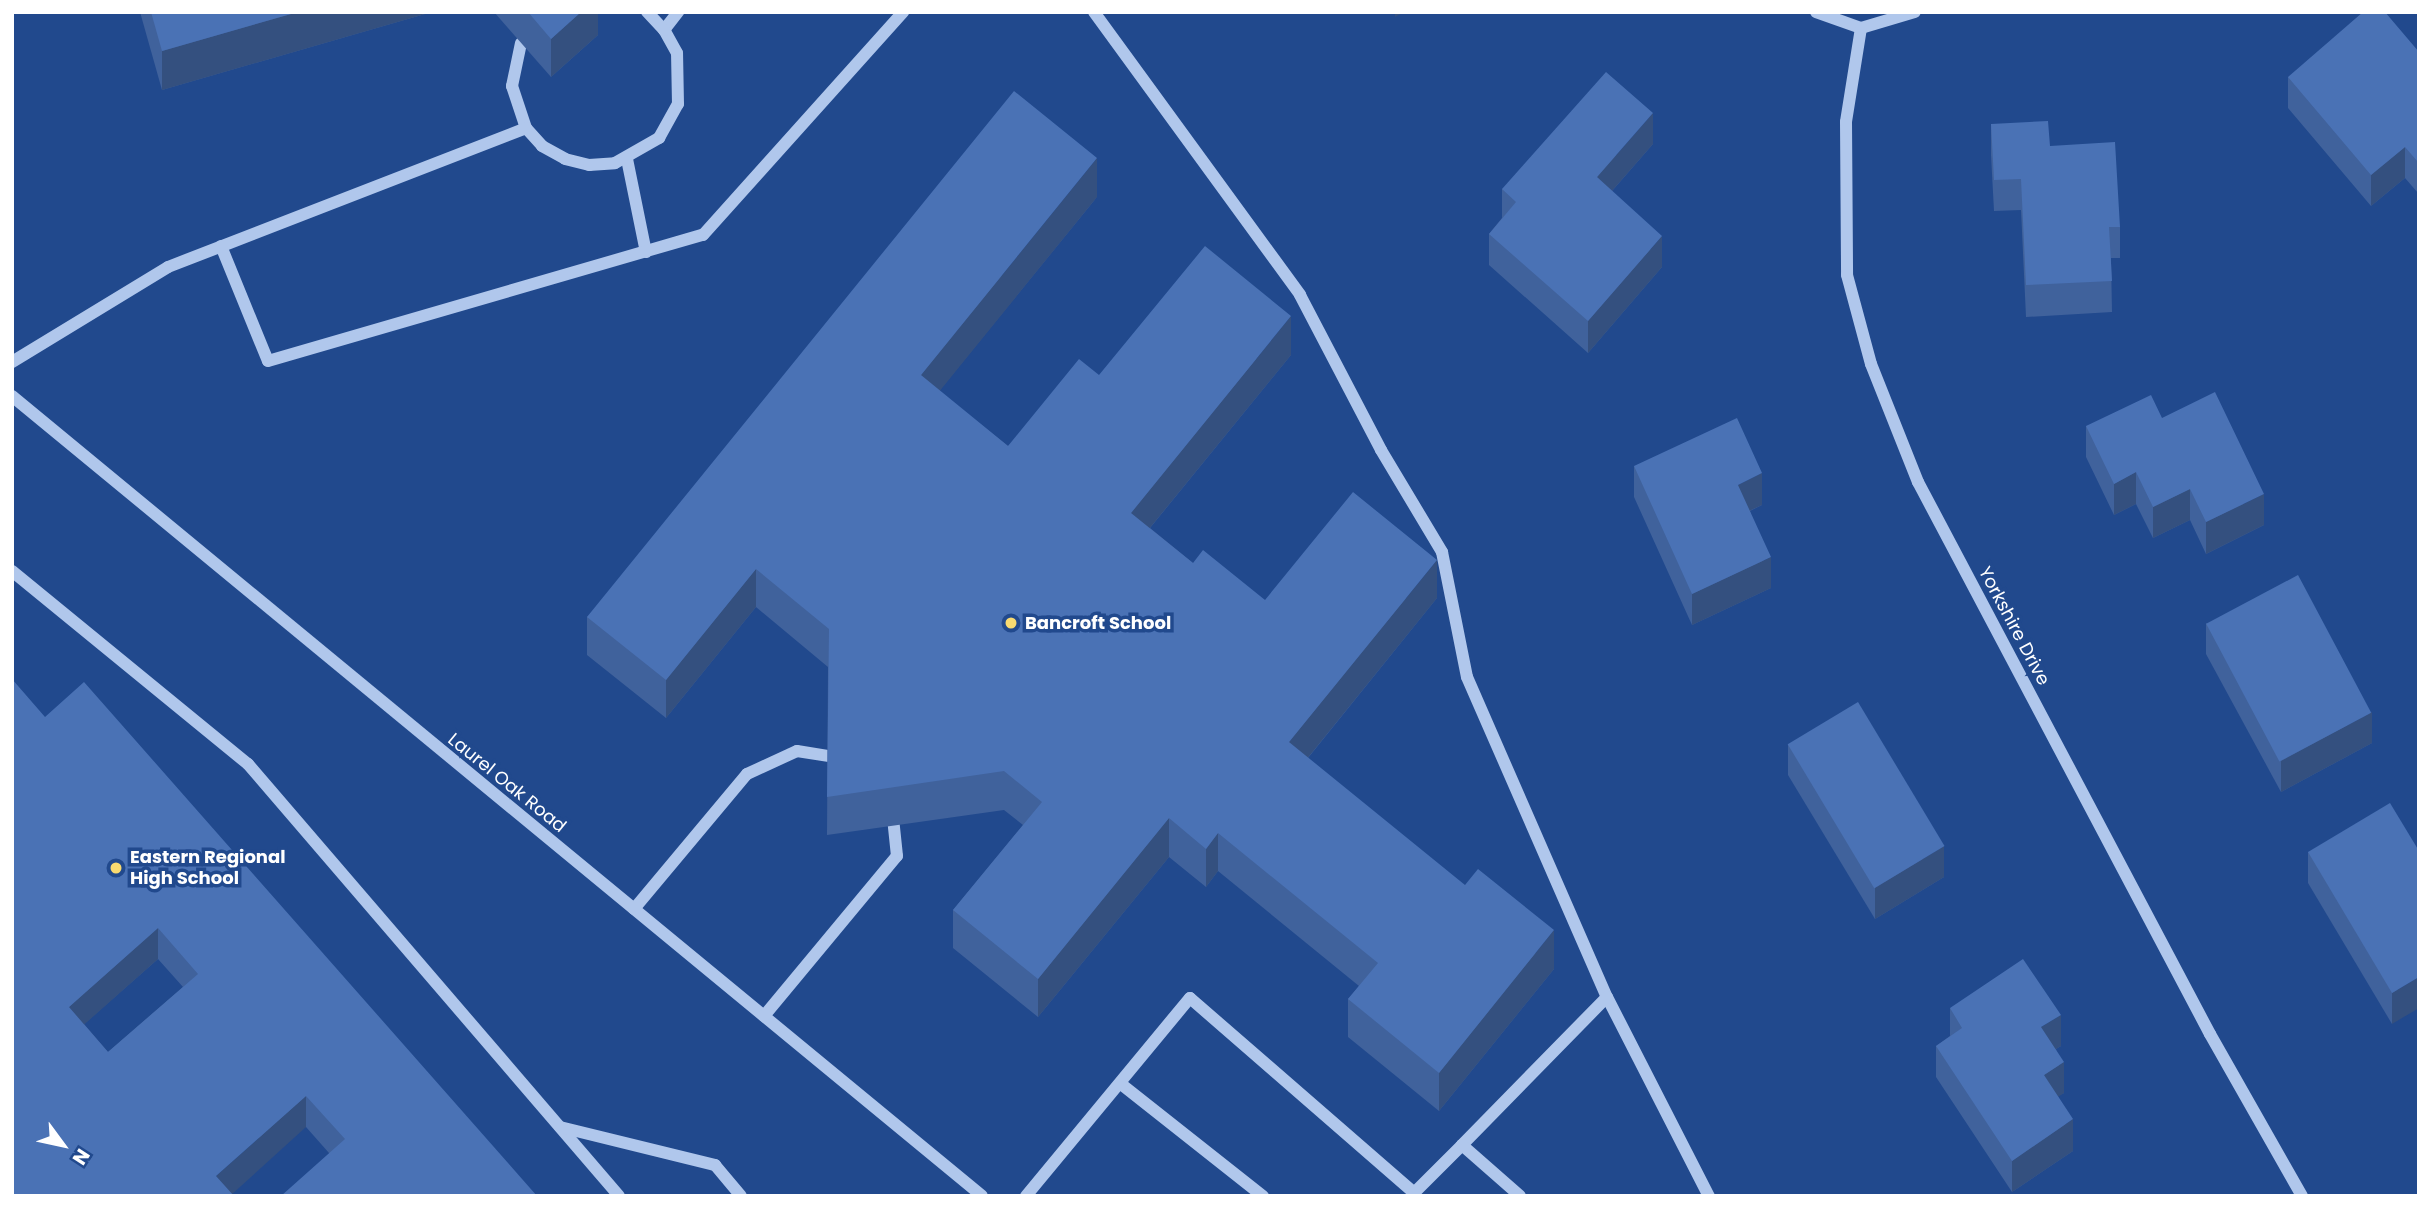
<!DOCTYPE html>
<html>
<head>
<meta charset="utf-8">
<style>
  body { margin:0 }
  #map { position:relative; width:2431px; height:1208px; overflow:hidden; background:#21498d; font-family:Poppins,sans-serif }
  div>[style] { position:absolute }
  .minor>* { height:12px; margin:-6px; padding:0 6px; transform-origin:6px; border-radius:6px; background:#b0c7ec }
  .wall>* { inset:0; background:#40629c }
  .shaded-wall>* { inset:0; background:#34507f; transform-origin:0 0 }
  .building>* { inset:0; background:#4a72b5; transform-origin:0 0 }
  .dots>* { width:19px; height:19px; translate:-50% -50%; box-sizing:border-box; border:4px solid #21498d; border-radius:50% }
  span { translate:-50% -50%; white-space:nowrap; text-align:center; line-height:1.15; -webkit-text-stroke:7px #21498d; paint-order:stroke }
  .poi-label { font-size:18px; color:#fff; font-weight:700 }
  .left { translate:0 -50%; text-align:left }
  .street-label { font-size:18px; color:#fff }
  .frame { position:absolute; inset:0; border:14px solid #fff; pointer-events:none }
  .north { position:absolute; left:28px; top:1110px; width:70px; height:70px; -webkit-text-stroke:5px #21498d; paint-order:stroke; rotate:123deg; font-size:19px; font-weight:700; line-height:28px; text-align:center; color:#fff }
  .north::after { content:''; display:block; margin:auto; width:24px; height:32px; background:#fff; clip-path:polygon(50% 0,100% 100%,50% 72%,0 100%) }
</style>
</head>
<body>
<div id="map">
  <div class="minor">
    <div style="left:1094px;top:12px;width:350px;rotate:53.9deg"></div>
    <div style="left:1300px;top:295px;width:175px;rotate:62.4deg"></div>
    <div style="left:1381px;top:450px;width:119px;rotate:59.1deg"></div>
    <div style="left:1442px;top:552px;width:127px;rotate:78.7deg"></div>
    <div style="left:1467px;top:677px;width:349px;rotate:66.4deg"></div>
    <div style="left:1607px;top:997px;width:224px;rotate:62.9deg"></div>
    <div style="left:1816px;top:12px;width:48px;rotate:19.6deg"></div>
    <div style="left:1861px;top:28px;width:56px;rotate:-16.5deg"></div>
    <div style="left:1861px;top:28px;width:95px;rotate:99.1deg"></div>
    <div style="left:1846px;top:122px;width:153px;rotate:89.6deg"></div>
    <div style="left:1847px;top:275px;width:92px;rotate:74.9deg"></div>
    <div style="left:1871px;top:364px;width:127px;rotate:68.3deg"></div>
    <div style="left:1918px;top:482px;width:624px;rotate:62.12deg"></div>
    <div style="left:2210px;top:1034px;width:186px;rotate:60.4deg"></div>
    <div style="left:664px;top:30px;width:23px;rotate:-52deg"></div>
    <div style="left:521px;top:43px;width:44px;rotate:101.8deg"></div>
    <div style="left:512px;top:86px;width:44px;rotate:71.6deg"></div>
    <div style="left:526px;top:128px;width:24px;rotate:48deg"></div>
    <div style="left:542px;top:146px;width:26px;rotate:29deg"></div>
    <div style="left:565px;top:159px;width:25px;rotate:14deg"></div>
    <div style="left:589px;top:165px;width:26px;rotate:-4deg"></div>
    <div style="left:615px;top:163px;width:51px;rotate:-29.6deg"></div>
    <div style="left:659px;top:138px;width:39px;rotate:-61deg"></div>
    <div style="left:678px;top:104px;width:51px;rotate:-91.1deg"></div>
    <div style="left:677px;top:53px;width:26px;rotate:-119deg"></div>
    <div style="left:664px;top:30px;width:25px;rotate:-133deg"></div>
    <div style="left:627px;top:159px;width:95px;rotate:78.5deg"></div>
    <div style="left:221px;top:246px;width:124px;rotate:67.8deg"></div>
    <div style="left:268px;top:361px;width:453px;rotate:-16.2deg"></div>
    <div style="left:703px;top:235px;width:300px;rotate:-48.1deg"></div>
    <div style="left:12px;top:362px;width:183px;rotate:-31.3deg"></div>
    <div style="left:168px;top:267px;width:384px;rotate:-21.2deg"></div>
    <div style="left:12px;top:396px;width:1257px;rotate:39.51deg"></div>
    <div style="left:12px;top:571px;width:305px;rotate:39.3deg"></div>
    <div style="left:248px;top:764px;width:569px;rotate:49.34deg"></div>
    <div style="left:634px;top:909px;width:176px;rotate:-50.1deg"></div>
    <div style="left:747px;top:774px;width:55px;rotate:-24.7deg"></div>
    <div style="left:797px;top:751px;width:31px;rotate:9deg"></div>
    <div style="left:764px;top:1016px;width:208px;rotate:-50.3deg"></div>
    <div style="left:897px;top:856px;width:31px;rotate:-96deg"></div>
    <div style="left:1121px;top:1084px;width:181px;rotate:38.3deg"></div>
    <div style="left:560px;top:1127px;width:160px;rotate:13.8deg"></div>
    <div style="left:715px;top:1165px;width:40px;rotate:50deg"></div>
    <div style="left:1462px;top:1145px;width:207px;rotate:-45.6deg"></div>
    <div style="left:1026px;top:1196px;width:257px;rotate:-50.4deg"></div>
    <div style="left:1190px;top:998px;width:297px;rotate:41deg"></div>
    <div style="left:1414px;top:1193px;width:68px;rotate:-45deg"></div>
    <div style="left:1462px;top:1145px;width:77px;rotate:41.3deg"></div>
  </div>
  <div class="wall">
    <div style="clip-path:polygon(140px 12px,432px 12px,162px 90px)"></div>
    <div style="clip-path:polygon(494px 12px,598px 12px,598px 35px,551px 77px)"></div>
    <div style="clip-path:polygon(2419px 52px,2418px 193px,2405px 178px,2371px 206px,2288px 108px,2288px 77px)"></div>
    <div style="clip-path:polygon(1991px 124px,2050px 146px,2120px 227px,2120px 258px,2111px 258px,2112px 312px,2026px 317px,2021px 210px,1994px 211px,1991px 155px)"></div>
    <div style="clip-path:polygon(1653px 144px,1612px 191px,1662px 267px,1588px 353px,1489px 265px,1489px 234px,1502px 218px,1502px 189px)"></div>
    <div style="clip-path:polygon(1097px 197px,939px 391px,1008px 446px,1099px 375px,1291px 355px,1150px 528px,1193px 563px,1265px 600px,1437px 598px,1308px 758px,1554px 969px,1439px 1111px,1348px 1037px,1348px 999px,1359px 986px,1218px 871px,1206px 887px,1169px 857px,1038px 1017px,953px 948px,953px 910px,1023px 825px,1004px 810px,827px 835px,828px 667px,756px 607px,666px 718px,587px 655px,587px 617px)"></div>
    <div style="clip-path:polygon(2162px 418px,2264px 525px,2206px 554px,2190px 520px,2153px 538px,2136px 504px,2114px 515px,2086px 457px,2086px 426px)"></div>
    <div style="clip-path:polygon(1634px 466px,1762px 505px,1750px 511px,1771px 588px,1692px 625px,1634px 497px)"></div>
    <div style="clip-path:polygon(2206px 623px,2372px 743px,2281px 792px,2206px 654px)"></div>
    <div style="clip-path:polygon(evenodd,45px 717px,537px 1196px,329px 1153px,306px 1127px,12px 1196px,45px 717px,158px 959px,183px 987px,108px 1052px,84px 1024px,158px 959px)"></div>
    <div style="clip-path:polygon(1788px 744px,1944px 877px,1875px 919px,1788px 775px)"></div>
    <div style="clip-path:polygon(2419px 851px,2392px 1024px,2308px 883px,2308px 852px)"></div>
    <div style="clip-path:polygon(1950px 1008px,2061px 1046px,2056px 1049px,2064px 1093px,2058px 1096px,2073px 1151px,2012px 1192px,1936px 1077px,1936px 1046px,1950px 1036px)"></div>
  </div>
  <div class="shaded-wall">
    <div style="clip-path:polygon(298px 12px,432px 12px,162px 90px,162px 51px)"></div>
    <div style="clip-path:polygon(581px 12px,598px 12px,598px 35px,551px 77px,551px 39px)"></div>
    <div style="clip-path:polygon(1395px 12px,1404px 12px,1395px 17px)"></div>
    <div style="clip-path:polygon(1653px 113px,1653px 144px,1597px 208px,1597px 177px)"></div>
    <div style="clip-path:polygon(2405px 147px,2405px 178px,2371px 206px,2371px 175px)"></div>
    <div style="clip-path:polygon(1097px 158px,1097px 197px,921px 414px,921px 375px)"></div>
    <div style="left:2419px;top:161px;width:31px;height:1px;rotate:90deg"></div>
    <div style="clip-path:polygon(1662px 236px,1662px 267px,1588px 353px,1588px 321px)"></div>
    <div style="clip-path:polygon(1291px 316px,1291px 355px,1131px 551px,1131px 513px)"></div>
    <div style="clip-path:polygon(2136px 472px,2136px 504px,2114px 515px,2114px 484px)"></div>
    <div style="clip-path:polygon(1762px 473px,1762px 505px,1738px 516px,1738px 485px)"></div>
    <div style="clip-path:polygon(2190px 489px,2190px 520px,2153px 538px,2153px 507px)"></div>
    <div style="clip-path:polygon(2264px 494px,2264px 525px,2206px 554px,2206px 522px)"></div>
    <div style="clip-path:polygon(1771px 557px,1771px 588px,1692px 625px,1692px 594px)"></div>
    <div style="clip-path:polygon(1437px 560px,1437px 598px,1289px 781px,1289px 742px)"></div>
    <div style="clip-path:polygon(756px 569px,756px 607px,666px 718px,666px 680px)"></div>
    <div style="clip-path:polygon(2372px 712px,2372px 743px,2281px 792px,2281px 761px)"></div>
    <div style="clip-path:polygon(1169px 818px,1169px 857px,1038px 1017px,1038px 979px)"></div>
    <div style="clip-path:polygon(1218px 833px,1218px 871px,1206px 887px,1206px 849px)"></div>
    <div style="clip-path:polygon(1944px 846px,1944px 877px,1875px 919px,1875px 888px)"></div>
    <div style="clip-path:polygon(158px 928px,158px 959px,69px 1038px,69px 1007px)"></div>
    <div style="clip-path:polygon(1554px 930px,1554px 969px,1439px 1111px,1439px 1073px)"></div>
    <div style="clip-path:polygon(2419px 977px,2419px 1008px,2392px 1024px,2392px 993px)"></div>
    <div style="clip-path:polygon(2061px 1015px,2061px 1046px,2041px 1058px,2041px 1027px)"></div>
    <div style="clip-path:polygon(2064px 1062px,2064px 1093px,2044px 1106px,2044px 1075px)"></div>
    <div style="clip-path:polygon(306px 1096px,306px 1127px,230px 1196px,216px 1176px)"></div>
    <div style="clip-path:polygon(2073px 1119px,2073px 1151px,2012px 1192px,2012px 1161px)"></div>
  </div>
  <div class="building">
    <div style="clip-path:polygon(151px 12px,298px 12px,162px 51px)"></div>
    <div style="clip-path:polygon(528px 12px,581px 12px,551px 39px)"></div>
    <div style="clip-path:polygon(2363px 12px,2385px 12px,2419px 52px,2419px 161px,2418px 162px,2405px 147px,2371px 175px,2288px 77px)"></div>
    <div style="clip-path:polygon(1606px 72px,1653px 113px,1597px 177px,1662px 236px,1588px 321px,1489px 234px,1516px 202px,1502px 189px)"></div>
    <div style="clip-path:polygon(1014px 91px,1097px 158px,921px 375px,1008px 446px,1079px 359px,1099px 375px,1205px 246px,1291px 316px,1131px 513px,1193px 563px,1203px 550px,1265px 600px,1353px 492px,1437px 560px,1289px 742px,1465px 885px,1478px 869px,1554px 930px,1439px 1073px,1348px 999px,1378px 963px,1218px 833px,1206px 849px,1169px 818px,1038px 979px,953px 910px,1042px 802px,1004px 771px,827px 797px,829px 629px,756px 569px,666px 680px,587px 617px)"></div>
    <div style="clip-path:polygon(2048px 121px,2050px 146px,2115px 142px,2120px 227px,2109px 227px,2112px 281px,2026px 285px,2021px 179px,1994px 180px,1991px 124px)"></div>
    <div style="clip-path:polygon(2215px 392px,2264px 494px,2206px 522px,2190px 489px,2153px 507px,2136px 472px,2114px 484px,2086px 426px,2151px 395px,2162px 418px)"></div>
    <div style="clip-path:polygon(1737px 418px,1762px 473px,1738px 485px,1771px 557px,1692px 594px,1634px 466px)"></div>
    <div style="left:2298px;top:575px;width:156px;height:104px;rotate:62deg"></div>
    <div style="clip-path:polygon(evenodd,12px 679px,45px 717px,84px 682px,537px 1196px,281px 1196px,345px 1139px,306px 1096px,216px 1176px,234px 1196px,12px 1196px,12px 679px,158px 928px,198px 974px,108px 1052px,69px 1007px,158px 928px)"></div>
    <div style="left:1858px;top:702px;width:168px;height:82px;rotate:59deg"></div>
    <div style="clip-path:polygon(2390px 803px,2419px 851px,2419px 977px,2392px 993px,2308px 852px)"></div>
    <div style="clip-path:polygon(2023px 959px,2061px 1015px,2041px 1027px,2064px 1062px,2044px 1075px,2073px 1119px,2012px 1161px,1936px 1046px,1962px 1028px,1950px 1008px)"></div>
  </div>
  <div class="dots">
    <div style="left:1011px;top:623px;background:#f8da71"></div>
    <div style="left:116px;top:868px;background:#f8da71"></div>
  </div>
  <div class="poi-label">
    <span class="left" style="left:1025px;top:623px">Bancroft School</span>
    <span class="left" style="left:130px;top:868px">Eastern Regional<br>High School</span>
  </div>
  <div class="street-label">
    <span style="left:2014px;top:626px;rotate:62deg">Yorkshire Drive</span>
    <span style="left:507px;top:783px;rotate:39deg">Laurel Oak Road</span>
  </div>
  <div class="frame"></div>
  <div class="north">N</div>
</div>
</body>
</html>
